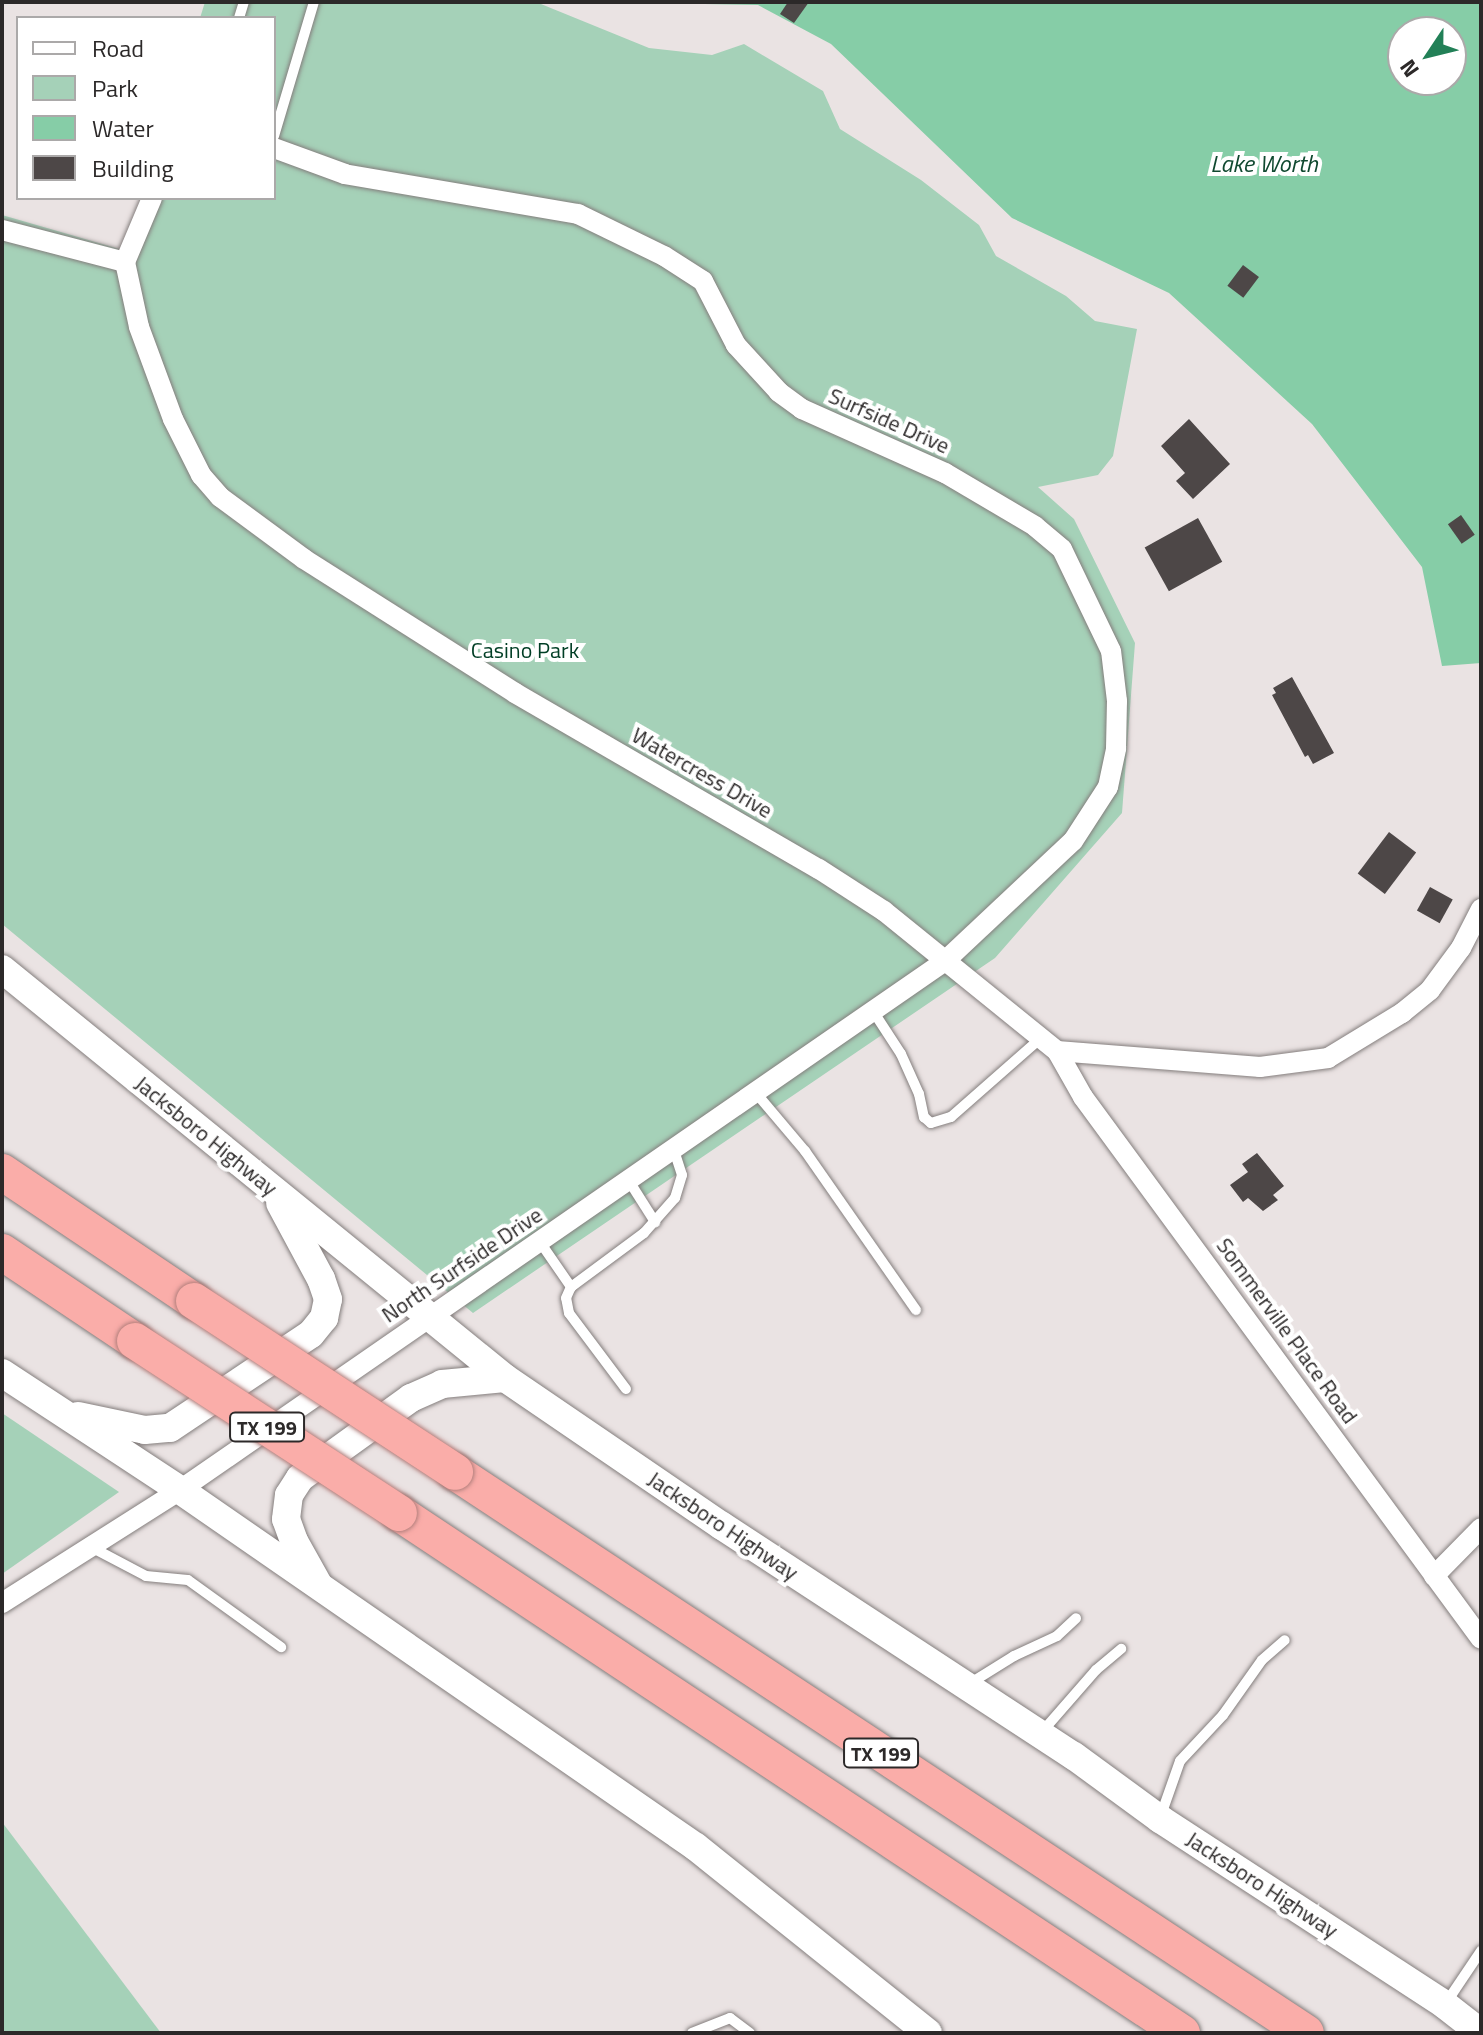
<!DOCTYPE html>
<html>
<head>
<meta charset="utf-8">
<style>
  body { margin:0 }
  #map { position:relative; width:1483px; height:2035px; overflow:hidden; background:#eae3e3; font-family:"Titillium Web",sans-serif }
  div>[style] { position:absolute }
  .green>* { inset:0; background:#a5d1b8 }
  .water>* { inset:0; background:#86cda7 }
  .building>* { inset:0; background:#4d4747; transform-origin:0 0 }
  .roads { filter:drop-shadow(0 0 2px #847e7d) drop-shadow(0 0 2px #847e7d) }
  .lane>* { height:10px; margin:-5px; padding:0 5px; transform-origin:5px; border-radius:5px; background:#fff }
  .street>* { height:20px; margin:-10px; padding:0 10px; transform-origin:10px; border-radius:10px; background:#fff }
  .secondary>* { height:28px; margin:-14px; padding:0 14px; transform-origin:14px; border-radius:14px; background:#fff }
  .highway>* { height:36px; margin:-18px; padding:0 18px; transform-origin:18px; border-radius:18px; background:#faada9 }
  .bridges { filter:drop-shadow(0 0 2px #b27f7c) drop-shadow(0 0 2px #b27f7c) }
  .highway-bridge>* { height:36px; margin:-18px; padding:0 18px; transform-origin:18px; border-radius:18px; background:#faada9 }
  span { translate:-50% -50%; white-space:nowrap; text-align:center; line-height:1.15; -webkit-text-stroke:8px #fff; paint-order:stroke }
  .shield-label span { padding:2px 6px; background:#fff; border:2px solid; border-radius:6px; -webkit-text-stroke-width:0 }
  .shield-label { font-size:20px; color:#2c2929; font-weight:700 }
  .street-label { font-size:22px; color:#2c2929 }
  .park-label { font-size:22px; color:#003e25 }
  .water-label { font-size:24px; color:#104930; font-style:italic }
  .frame { position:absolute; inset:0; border:4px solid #2c2929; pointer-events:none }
  .legend { position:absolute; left:16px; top:16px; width:260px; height:184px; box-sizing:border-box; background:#fff; border:2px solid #aba9a9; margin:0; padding:10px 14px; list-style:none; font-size:24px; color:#2c2929 }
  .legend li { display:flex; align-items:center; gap:16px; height:40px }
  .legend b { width:40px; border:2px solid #aba9a9 }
  .north { position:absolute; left:1387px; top:16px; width:80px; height:80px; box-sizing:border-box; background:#fff; border:2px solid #aba9a9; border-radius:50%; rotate:235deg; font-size:22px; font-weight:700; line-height:32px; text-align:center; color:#2c2929 }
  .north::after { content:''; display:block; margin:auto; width:28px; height:36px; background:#228057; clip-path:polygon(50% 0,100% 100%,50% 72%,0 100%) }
</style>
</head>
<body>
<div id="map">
  <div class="green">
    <div style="clip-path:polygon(205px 2px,536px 2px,649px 48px,712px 55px,744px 44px,823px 91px,840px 129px,921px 180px,979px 225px,996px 256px,1066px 296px,1095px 321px,1137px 329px,1113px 456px,1098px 475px,1038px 487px,1074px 519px,1135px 643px,1122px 813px,995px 958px,473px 1313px,2px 924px,2px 215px,123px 250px,141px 198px,274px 198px,274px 18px,200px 18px)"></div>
    <div style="clip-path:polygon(2px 1413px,119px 1492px,2px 1574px)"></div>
    <div style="clip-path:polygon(2px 1822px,161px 2033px,2px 2033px)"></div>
  </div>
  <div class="water">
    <div style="clip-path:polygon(evenodd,596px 2px,1481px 2px,1481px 663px,1442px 666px,1422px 567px,1312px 424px,1169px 293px,1012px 218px,831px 44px,758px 5px,596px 2px,1403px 32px,1451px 32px,1451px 80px,1403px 80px,1403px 32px)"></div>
  </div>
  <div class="building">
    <div style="clip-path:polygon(788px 2px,809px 2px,794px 23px,780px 14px)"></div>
    <div style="left:1243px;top:265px;width:20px;height:26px;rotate:37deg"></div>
    <div style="clip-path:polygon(1189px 419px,1230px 464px,1193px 499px,1176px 481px,1185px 473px,1161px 446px)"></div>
    <div style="left:1461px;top:515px;width:24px;height:16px;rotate:55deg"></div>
    <div style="left:1198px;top:518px;width:50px;height:61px;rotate:61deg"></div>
    <div style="clip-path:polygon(1292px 677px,1334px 753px,1313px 764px,1308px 755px,1305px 757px,1272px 695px,1276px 693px,1273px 688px)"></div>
    <div style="left:1389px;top:832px;width:34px;height:52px;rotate:37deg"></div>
    <div style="left:1430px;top:887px;width:26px;height:27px;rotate:29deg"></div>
    <div style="clip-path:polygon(1257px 1153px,1284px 1186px,1273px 1195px,1278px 1200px,1263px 1211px,1248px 1198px,1243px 1202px,1230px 1185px,1248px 1172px,1242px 1164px)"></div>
  </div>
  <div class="roads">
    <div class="lane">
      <div style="left:239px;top:18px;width:17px;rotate:-73deg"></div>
      <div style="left:274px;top:136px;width:140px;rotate:-73.4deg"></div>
      <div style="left:873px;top:1011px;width:51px;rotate:56.9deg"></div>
      <div style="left:901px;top:1054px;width:44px;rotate:65.8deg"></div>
      <div style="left:919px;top:1094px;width:24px;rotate:78deg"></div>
      <div style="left:924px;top:1117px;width:9px;rotate:41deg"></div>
      <div style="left:931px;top:1123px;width:21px;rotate:-17deg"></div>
      <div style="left:951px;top:1117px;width:120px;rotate:-41.3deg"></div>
      <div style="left:756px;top:1093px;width:76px;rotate:49.8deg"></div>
      <div style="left:805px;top:1151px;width:194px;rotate:55.1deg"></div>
      <div style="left:629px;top:1181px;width:49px;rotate:57.6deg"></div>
      <div style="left:540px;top:1242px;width:55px;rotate:55.4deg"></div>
      <div style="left:626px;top:1389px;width:95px;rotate:-126.9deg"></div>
      <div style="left:569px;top:1313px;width:15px;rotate:-101deg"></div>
      <div style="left:566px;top:1298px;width:12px;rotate:-66deg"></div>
      <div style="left:571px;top:1287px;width:91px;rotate:-36.5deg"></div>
      <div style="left:644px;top:1233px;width:47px;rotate:-48.5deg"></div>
      <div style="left:675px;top:1198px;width:24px;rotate:-73deg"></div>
      <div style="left:682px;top:1175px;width:26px;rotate:-108deg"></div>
      <div style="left:91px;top:1547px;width:62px;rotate:27.8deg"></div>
      <div style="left:146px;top:1576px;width:42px;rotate:5.4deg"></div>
      <div style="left:188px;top:1580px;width:115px;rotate:35.8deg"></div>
      <div style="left:969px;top:1684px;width:53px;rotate:-31.9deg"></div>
      <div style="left:1014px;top:1656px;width:47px;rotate:-24.9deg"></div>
      <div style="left:1057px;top:1636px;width:26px;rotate:-43deg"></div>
      <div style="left:1041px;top:1733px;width:84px;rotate:-48.9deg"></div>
      <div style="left:1096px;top:1670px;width:33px;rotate:-40deg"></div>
      <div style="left:1161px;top:1815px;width:57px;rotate:-70.6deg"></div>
      <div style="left:1180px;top:1761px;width:63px;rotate:-46.9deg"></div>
      <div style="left:1223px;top:1715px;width:67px;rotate:-54.7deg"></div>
      <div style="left:1262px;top:1660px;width:30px;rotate:-41deg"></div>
      <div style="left:1446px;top:2003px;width:63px;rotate:-56.1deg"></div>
      <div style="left:692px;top:2033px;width:41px;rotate:-21.5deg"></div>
      <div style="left:730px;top:2018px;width:25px;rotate:37deg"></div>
    </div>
    <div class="street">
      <div style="left:2px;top:230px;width:127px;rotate:14.6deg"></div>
      <div style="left:125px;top:262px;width:66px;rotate:77.8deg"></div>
      <div style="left:139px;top:327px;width:98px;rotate:69.7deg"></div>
      <div style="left:173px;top:419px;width:63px;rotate:63.4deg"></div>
      <div style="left:201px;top:475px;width:29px;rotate:49deg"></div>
      <div style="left:220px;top:497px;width:104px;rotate:36.4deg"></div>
      <div style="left:304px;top:559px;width:250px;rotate:32.4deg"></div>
      <div style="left:515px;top:693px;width:351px;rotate:30.1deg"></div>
      <div style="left:819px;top:869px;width:77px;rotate:32.9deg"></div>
      <div style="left:884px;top:911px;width:223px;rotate:39deg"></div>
      <div style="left:1057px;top:1051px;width:204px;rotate:4.5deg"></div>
      <div style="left:1260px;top:1067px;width:69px;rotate:-7.5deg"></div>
      <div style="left:1328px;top:1058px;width:87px;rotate:-31.3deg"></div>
      <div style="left:1402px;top:1013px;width:36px;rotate:-39deg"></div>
      <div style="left:1430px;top:990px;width:52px;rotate:-53.6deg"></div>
      <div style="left:1461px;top:948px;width:44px;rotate:-62.9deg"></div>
      <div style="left:125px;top:262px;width:69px;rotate:-67.1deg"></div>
      <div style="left:1057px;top:1051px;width:53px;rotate:60.5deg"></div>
      <div style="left:1083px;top:1097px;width:672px;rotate:53.71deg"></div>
      <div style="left:1434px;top:1576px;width:67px;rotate:-45.6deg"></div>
      <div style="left:2px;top:1603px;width:211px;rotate:-32.4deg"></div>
      <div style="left:180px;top:1490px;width:930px;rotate:-34.66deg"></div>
      <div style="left:945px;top:961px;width:175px;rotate:-43.2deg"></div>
      <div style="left:1073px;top:841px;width:64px;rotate:-57.1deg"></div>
      <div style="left:1108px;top:787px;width:40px;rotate:-78deg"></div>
      <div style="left:1116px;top:748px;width:47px;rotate:-88.8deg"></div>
      <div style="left:1117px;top:701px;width:50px;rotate:-96.8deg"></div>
      <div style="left:1111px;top:651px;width:113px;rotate:-115.7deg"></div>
      <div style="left:1062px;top:549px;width:35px;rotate:-140deg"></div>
      <div style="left:1035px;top:526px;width:104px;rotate:-149.5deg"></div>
      <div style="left:945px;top:473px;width:157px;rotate:-155.9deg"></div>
      <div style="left:802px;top:409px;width:29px;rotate:-144deg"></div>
      <div style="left:779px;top:392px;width:64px;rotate:-132.5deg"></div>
      <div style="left:736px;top:345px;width:72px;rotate:-117.3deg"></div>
      <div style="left:703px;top:281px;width:46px;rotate:-147.3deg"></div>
      <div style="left:664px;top:256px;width:96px;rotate:-154deg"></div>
      <div style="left:578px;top:214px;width:236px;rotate:-170.3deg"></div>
      <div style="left:345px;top:174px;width:76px;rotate:-159.9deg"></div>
    </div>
    <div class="secondary">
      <div style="left:2px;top:969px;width:648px;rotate:39.12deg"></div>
      <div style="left:505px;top:1378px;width:263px;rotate:34.3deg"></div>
      <div style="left:722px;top:1526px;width:420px;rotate:33.2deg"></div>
      <div style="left:1074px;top:1756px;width:107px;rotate:36.2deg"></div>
      <div style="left:1160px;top:1819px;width:340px;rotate:33.1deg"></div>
      <div style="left:1445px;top:2005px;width:46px;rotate:37.9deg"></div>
      <div style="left:2px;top:1373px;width:213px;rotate:33.3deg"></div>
      <div style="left:180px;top:1490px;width:627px;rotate:34.68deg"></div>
      <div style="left:696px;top:1847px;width:297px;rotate:38.7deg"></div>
      <div style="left:78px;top:1416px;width:68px;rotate:11.8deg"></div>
      <div style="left:145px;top:1430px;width:25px;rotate:-5deg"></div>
      <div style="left:170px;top:1428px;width:169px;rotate:-33.7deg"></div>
      <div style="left:311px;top:1334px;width:21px;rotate:-51deg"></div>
      <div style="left:324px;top:1318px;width:19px;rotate:-78deg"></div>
      <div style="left:328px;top:1299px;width:21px;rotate:-109deg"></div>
      <div style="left:321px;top:1279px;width:86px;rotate:-118.3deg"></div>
      <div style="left:318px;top:1584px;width:49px;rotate:-119.2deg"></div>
      <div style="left:294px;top:1541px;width:23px;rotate:-110deg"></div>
      <div style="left:286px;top:1519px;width:24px;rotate:-83deg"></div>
      <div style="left:289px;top:1495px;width:20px;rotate:-57deg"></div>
      <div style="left:300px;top:1478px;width:137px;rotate:-35.8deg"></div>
      <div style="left:411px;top:1398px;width:34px;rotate:-24deg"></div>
      <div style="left:442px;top:1384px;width:63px;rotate:-5.4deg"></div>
    </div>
    <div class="highway">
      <div style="left:2px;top:1172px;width:231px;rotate:33.9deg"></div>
      <div style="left:2px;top:1252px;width:160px;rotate:33.8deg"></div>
      <div style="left:455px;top:1472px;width:1019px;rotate:33.39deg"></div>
      <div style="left:399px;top:1513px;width:940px;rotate:33.59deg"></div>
    </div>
  </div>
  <div class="bridges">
    <div class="highway-bridge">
      <div style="left:194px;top:1301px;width:312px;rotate:33.2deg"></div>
      <div style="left:135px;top:1341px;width:315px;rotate:33.1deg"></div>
    </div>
  </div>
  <div class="shield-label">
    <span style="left:267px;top:1427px">TX 199</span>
    <span style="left:881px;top:1753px">TX 199</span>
  </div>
  <div class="street-label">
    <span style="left:889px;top:421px;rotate:24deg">Surfside Drive</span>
    <span style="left:702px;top:773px;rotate:30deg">Watercress Drive</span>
    <span style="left:206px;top:1136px;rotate:39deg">Jacksboro Highway</span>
    <span style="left:462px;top:1265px;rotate:-34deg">North Surfside Drive</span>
    <span style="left:1287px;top:1331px;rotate:54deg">Sommerville Place Road</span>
    <span style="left:723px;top:1526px;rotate:34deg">Jacksboro Highway</span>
    <span style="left:1262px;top:1885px;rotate:33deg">Jacksboro Highway</span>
  </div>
  <div class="park-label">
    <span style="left:525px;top:651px">Casino Park</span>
  </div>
  <div class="water-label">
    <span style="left:1264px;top:164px">Lake Worth</span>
  </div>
  <div class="frame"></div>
  <ul class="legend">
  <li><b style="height:10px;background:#fff"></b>Road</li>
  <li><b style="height:22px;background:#a5d1b8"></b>Park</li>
  <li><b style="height:22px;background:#86cda7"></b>Water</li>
  <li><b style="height:22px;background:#4d4747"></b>Building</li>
  </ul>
  <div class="north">N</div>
</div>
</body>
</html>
